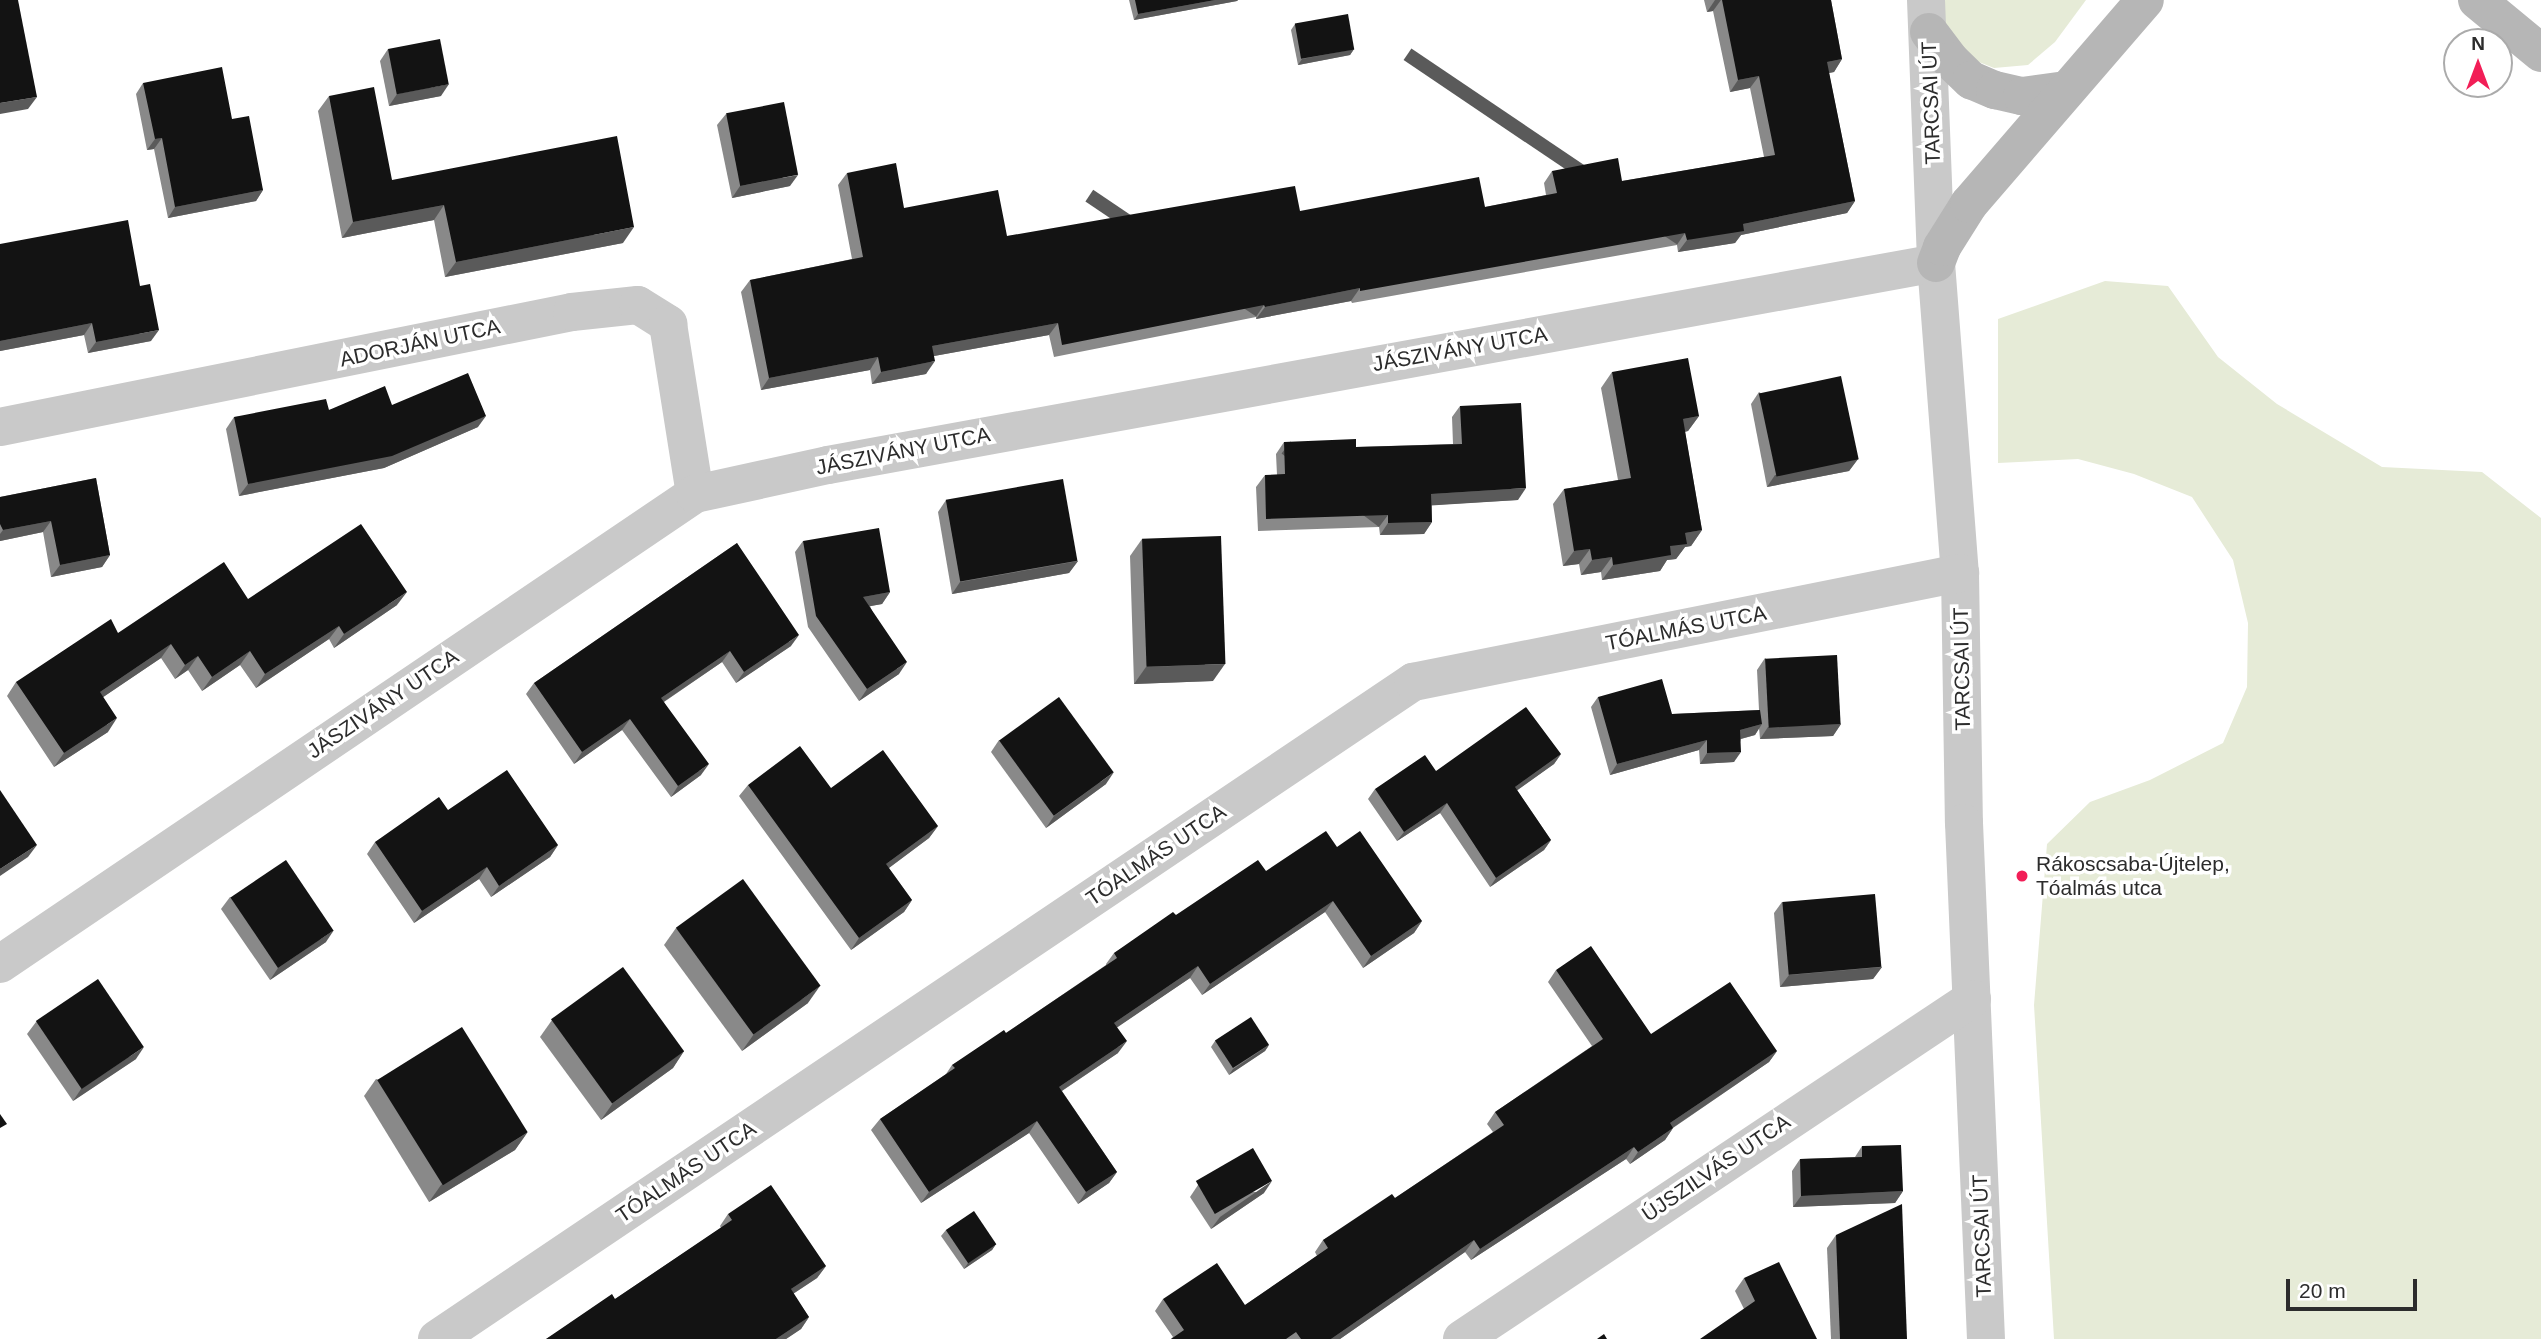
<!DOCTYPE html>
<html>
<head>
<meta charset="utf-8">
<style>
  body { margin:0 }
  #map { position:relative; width:2541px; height:1339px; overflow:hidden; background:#fff; font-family:Helvetica,sans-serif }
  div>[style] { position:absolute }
  .green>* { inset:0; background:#e6ebd7 }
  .minor>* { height:38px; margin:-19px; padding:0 19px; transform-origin:19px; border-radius:19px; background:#c9c9c9 }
  .secondary>* { height:38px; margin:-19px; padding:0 19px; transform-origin:19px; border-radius:19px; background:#b6b6b6 }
  .wall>* { inset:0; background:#898989 }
  .shaded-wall>* { inset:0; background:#5a5a5a; transform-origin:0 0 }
  .building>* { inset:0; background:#131313; transform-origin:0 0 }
  .dots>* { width:19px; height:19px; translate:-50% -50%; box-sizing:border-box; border:4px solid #fff; border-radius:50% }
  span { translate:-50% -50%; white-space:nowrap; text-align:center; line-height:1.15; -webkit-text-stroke:7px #fff; paint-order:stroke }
  .street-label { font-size:21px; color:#2c2c2c }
  .poi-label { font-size:21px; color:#2c2c2c }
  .left { translate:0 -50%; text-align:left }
  .north { position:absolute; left:2443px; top:28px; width:70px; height:70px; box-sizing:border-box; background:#fff; border:2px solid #ababab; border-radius:50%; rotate:0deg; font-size:19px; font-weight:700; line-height:28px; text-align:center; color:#2c2c2c }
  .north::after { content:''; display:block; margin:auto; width:24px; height:32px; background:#f21e57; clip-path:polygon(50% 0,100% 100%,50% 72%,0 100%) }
  .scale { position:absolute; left:2286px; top:1279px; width:131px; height:32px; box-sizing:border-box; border:4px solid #2c2c2c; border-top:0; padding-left:9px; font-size:21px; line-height:24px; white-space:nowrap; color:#2c2c2c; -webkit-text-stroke:5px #fff; paint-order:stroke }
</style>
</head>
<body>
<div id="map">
  <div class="green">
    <div style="clip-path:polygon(1937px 0,2086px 0,2055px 42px,2028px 65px,1994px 68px,1969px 58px,1937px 11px)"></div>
    <div style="clip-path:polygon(2105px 281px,2168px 286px,2218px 357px,2277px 404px,2382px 467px,2482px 472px,2541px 518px,2541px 1339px,2054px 1339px,2034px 1005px,2047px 844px,2090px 802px,2150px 780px,2223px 743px,2247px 687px,2248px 623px,2233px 560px,2192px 497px,2134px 474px,2078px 459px,1998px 463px,1998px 319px)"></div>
  </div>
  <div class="minor">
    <div style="left:1926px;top:0;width:263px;rotate:87.8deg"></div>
    <div style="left:1936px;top:263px;width:311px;rotate:85.6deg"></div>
    <div style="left:1960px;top:573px;width:250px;rotate:89.1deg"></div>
    <div style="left:1964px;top:823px;width:516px;rotate:87.56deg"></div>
    <div style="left:0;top:427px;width:583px;rotate:-11.37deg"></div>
    <div style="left:572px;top:312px;width:66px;rotate:-6.1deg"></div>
    <div style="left:638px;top:305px;width:36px;rotate:32deg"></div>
    <div style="left:668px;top:324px;width:172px;rotate:81deg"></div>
    <div style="left:0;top:964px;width:839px;rotate:-34.07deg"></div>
    <div style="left:695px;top:494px;width:136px;rotate:-12.3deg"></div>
    <div style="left:828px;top:465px;width:1126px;rotate:-10.33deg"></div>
    <div style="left:437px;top:1339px;width:1177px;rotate:-33.95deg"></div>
    <div style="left:1413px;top:682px;width:558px;rotate:-11.27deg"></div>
    <div style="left:1462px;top:1339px;width:613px;rotate:-33.69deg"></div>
  </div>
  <div class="secondary">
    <div style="left:2477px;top:0;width:83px;rotate:39.6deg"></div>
    <div style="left:1929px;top:32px;width:36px;rotate:53deg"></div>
    <div style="left:1951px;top:61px;width:28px;rotate:44deg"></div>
    <div style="left:1971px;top:80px;width:26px;rotate:23deg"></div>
    <div style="left:1995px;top:90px;width:28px;rotate:13deg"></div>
    <div style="left:2022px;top:96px;width:44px;rotate:-7.8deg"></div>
    <div style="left:1936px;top:263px;width:17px;rotate:-69deg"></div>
    <div style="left:1942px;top:247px;width:51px;rotate:-57.9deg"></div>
    <div style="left:1969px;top:204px;width:269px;rotate:-49.2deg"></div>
  </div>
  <div class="wall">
    <div style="clip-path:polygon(1129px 0,1238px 0,1237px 1px,1134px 20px)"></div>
    <div style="clip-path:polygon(1704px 0,1831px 0,1842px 59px,1834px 72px,1829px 73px,1855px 201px,1847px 213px,1741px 235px,1735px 243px,1678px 252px,1677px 245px,1352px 303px,1351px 301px,1256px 319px,1256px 317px,1054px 357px,1049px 335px,934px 356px,926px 374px,872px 384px,870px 370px,761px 390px,741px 292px,750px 280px,852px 259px,838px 185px,847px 173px,904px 208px,1007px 236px,1300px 211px,1485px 207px,1546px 195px,1544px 183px,1552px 171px,1622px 181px,1764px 157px,1750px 88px,1730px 92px,1713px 11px,1707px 12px)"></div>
    <div style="clip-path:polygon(1295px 24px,1354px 49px,1350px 55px,1298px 65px,1291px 30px)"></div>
    <div style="clip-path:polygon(388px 49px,441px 96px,389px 106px,380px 61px)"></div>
    <div style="clip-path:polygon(143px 83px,232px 119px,263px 190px,256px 201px,168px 218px,154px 149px,147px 150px,136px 94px)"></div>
    <div style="clip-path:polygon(329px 96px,392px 180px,623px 243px,445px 277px,434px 220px,342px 238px,318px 111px)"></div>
    <div style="clip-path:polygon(726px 114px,790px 186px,732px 198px,717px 125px)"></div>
    <div style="clip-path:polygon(0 244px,151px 341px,88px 353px,84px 335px,0 351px)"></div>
    <div style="clip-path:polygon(1612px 372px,1699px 416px,1688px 431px,1685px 432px,1702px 530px,1691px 546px,1685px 547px,1676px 559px,1667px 560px,1660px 571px,1602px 580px,1601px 572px,1581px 575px,1579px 564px,1563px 566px,1553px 504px,1564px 489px,1618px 480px,1601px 388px)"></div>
    <div style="clip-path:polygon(1759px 392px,1858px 459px,1849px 471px,1767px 487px,1751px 404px)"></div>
    <div style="clip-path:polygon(392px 405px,478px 427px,384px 468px,239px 496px,226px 429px,234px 417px)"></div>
    <div style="clip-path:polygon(1460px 406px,1518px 500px,1432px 505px,1432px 522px,1424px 534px,1380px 535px,1379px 527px,1258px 531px,1256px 487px,1265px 475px,1277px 475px,1276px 454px,1284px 442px,1356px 447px,1453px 444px,1452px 417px)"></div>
    <div style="clip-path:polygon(96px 478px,110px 555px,102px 567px,51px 577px,43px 532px,0 541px,0 497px)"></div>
    <div style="clip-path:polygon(946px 500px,1078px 561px,1069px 573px,952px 594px,938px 512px)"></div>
    <div style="clip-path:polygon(1142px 539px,1213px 681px,1134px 684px,1130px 556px)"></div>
    <div style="clip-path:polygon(803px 541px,890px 592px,882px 604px,870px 606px,899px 674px,859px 701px,808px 627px,795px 552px)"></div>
    <div style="clip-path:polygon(737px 543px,791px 646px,736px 683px,722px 662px,664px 702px,701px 775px,671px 797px,622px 730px,574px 764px,526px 694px,534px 683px)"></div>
    <div style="clip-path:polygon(248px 599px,397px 605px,334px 648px,329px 639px,256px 688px,240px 665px,202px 691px,188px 670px,175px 679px,161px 658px,103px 697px,108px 732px,54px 767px,7px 696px,16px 682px,118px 633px)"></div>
    <div style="clip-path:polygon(1765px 658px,1841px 724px,1833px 736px,1760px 739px,1759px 728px,1755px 735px,1741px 739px,1734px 762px,1700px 764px,1699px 750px,1610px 775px,1591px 707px,1598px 697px,1672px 714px,1759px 710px,1757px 670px)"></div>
    <div style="clip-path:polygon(999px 740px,1106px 784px,1046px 828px,991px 752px)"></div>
    <div style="clip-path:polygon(1561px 754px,1554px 764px,1517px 790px,1551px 840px,1544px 850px,1490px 887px,1440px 813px,1397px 841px,1368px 799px,1375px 789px,1436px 771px)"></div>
    <div style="clip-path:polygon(748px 785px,831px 788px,938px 826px,929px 838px,889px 868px,912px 900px,904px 912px,851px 950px,739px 796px)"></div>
    <div style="clip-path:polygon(448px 810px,558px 845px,550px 857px,491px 897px,479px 879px,414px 923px,367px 854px,375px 842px)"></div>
    <div style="clip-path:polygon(1266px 871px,1422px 921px,1414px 933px,1363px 968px,1325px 912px,1202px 995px,1190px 978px,1117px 1027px,1118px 1053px,1062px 1091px,1117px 1172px,1109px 1183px,1078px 1204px,1029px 1133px,921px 1203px,871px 1130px,880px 1119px,946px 1074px,952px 1065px,1006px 1033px,1106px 965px,1106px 964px,1114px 953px,1176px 915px)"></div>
    <div style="clip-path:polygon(230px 897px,326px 942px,270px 980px,221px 909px)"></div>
    <div style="clip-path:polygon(1782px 902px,1882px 967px,1873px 979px,1780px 987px,1774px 913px)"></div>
    <div style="clip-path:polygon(676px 928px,808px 1003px,742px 1051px,664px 945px)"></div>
    <div style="clip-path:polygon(1556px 970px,1651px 1034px,1777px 1051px,1769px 1062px,1673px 1128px,1665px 1140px,1630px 1164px,1626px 1159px,1471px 1260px,1465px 1252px,1340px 1339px,1171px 1339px,1173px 1337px,1155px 1311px,1163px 1299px,1245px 1305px,1317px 1256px,1315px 1252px,1323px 1240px,1395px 1198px,1493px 1132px,1487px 1124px,1495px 1112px,1592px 1046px,1548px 982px)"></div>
    <div style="clip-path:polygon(552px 1020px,684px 1051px,673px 1068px,601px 1120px,540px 1037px)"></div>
    <div style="clip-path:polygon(36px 1022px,136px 1059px,73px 1101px,27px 1034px)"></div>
    <div style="clip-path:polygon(1215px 1041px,1269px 1045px,1265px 1051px,1229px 1075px,1211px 1047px)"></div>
    <div style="clip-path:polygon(376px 1079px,527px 1133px,515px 1150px,429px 1202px,364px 1096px)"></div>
    <div style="clip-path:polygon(1862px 1146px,1903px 1191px,1895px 1203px,1793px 1207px,1792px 1171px,1800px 1159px,1855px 1157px)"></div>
    <div style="clip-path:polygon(1198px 1185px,1264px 1193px,1211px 1229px,1190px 1197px)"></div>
    <div style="clip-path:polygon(728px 1214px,826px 1266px,817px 1278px,793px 1294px,809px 1317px,801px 1329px,786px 1339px,546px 1339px,615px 1299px,721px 1228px,720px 1226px)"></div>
    <div style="clip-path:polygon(946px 1230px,996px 1244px,992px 1250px,964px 1269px,941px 1236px)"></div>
    <div style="clip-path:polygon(1836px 1235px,1907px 1339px,1831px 1339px,1827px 1248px)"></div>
    <div style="clip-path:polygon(1744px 1278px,1817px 1339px,1744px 1309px,1735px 1291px)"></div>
  </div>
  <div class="shaded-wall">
    <div style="clip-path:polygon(1215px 0,1238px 0,1237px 1px,1134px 20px,1138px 14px)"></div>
    <div style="clip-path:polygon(1715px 0,1721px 0,1713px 11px,1707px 12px)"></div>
    <div style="clip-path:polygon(1354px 49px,1350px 55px,1298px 65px,1302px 59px)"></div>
    <div style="clip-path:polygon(1842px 59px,1834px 72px,1818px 75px,1827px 62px)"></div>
    <div style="clip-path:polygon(1759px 76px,1750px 88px,1730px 92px,1738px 80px)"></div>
    <div style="clip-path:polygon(449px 84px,441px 96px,389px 106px,397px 94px)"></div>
    <div style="clip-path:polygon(37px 97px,28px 109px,0 114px,0 103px)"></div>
    <div style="clip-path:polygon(162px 138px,154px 149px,147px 150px,155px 139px)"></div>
    <div style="clip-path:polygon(798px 175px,790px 186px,732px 198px,740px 186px)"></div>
    <div style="clip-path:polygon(263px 190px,256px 201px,168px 218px,175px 207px)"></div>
    <div style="clip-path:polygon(1855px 201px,1847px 213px,1741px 235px,1735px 243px,1678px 252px,1687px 240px,1743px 224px)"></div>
    <div style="clip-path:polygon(444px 205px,434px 220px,342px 238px,353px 222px)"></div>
    <div style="clip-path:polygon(634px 227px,623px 243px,445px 277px,456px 262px)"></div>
    <div style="left:1685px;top:233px;width:14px;height:330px;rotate:124deg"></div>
    <div style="clip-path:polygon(1360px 288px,1351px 301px,1256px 319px,1265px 307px)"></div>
    <div style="left:1264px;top:305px;width:14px;height:206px;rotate:124deg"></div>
    <div style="clip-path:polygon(92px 323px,84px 335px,0 351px,0 341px)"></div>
    <div style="clip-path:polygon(1058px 323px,1049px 335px,923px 358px,932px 346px)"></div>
    <div style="clip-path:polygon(159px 330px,151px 341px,88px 353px,96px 342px)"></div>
    <div style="clip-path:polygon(878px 357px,870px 370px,761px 390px,769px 378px)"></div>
    <div style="clip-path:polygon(935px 361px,926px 374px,872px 384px,881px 372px)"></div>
    <div style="clip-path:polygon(486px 416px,478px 427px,384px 468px,239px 496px,248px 484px)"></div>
    <div style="clip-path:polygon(1699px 416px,1688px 431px,1672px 434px,1683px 419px)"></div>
    <div style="clip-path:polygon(1858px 459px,1849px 471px,1767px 487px,1775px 475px)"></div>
    <div style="clip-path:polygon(1526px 488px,1518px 500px,1423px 506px,1431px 494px)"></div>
    <div style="left:1388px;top:515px;width:15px;height:122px;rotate:127deg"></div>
    <div style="clip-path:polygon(51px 521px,43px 532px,0 541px,0 534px,3px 530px)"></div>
    <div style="clip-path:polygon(1432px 522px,1424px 534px,1380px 535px,1388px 523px)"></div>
    <div style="clip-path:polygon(1702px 530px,1691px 546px,1685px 547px,1676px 559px,1667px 560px,1660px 571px,1602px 580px,1613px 565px,1670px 546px,1685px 533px)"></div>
    <div style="clip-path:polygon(1590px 549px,1579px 564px,1563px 566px,1574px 551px)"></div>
    <div style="clip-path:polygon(110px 555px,102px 567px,51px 577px,60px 565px)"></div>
    <div style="clip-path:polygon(1612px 557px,1601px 572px,1581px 575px,1592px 560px)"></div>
    <div style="clip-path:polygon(1078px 561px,1069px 573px,952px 594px,960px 582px)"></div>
    <div style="clip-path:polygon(407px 592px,397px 605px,334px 648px,344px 634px)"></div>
    <div style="clip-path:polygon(890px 592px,882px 604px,855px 609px,863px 597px)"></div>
    <div style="clip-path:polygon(339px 626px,329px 639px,256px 688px,265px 674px)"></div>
    <div style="clip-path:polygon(799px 635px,791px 646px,736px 683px,744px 672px)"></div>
    <div style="clip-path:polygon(171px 644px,161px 658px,90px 706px,100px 692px)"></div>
    <div style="clip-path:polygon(250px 651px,240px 665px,202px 691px,212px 677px)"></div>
    <div style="clip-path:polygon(730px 651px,722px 662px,653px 709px,661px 698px)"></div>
    <div style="clip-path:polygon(198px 656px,188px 670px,175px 679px,185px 665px)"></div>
    <div style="clip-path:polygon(907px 662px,899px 674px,859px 701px,867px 689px)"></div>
    <div style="clip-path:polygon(1225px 664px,1213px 681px,1134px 684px,1146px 667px)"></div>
    <div style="clip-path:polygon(117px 718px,108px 732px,54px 767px,64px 753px)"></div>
    <div style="clip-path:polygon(630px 719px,622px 730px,574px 764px,582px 752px)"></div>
    <div style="clip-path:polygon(1762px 724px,1755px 735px,1733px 741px,1740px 730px)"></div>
    <div style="clip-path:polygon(1841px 724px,1833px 736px,1760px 739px,1768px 727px)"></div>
    <div style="clip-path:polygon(1707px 740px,1699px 750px,1610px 775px,1617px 764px)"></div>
    <div style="clip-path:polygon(1741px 752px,1734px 762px,1700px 764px,1707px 753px)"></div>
    <div style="clip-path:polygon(1561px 754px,1554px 764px,1508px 797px,1515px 787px)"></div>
    <div style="clip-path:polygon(709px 764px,701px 775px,671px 797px,678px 786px)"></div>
    <div style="clip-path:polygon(1114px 772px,1106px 784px,1046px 828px,1054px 816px)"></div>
    <div style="clip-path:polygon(1447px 803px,1440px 813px,1397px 841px,1404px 832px)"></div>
    <div style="clip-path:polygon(938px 826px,929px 838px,878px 876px,886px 864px)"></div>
    <div style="clip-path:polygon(1551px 840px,1544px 850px,1490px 887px,1496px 878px)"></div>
    <div style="clip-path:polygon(37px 845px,28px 857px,0 876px,0 869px)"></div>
    <div style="clip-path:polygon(558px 845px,550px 857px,491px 897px,499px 886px)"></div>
    <div style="clip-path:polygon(487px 867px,479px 879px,414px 923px,422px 911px)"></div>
    <div style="clip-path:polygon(912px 900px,904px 912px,851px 950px,859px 938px)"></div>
    <div style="clip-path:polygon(1333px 901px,1325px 912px,1202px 995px,1210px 984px)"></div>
    <div style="clip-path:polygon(1422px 921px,1414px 933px,1363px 968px,1371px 956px)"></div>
    <div style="clip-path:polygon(334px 930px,326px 942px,270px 980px,278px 968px)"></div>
    <div style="clip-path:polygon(1198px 966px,1190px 978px,1106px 1035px,1114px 1023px)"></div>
    <div style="clip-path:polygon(1882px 967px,1873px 979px,1780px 987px,1789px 975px)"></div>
    <div style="clip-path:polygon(820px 986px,808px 1003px,742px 1051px,754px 1034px)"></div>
    <div style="clip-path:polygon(1127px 1041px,1118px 1053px,1051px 1098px,1059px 1087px)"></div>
    <div style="clip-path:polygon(1269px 1045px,1265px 1051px,1229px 1075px,1233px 1069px)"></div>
    <div style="clip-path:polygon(144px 1047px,136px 1059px,73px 1101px,81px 1089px)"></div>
    <div style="clip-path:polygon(684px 1051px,673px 1068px,601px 1120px,613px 1103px)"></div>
    <div style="clip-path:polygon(1777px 1051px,1769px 1062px,1662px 1135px,1670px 1123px)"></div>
    <div style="clip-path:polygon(1037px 1121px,1029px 1133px,921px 1203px,929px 1192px)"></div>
    <div style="clip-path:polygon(1673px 1128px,1665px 1140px,1630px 1164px,1638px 1152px)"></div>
    <div style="clip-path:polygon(527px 1133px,515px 1150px,429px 1202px,441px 1185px)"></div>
    <div style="clip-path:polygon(1634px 1147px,1626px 1159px,1471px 1260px,1480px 1249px)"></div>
    <div style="clip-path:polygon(1117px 1172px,1109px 1183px,1078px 1204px,1086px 1192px)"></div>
    <div style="clip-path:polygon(1272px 1181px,1264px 1193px,1211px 1229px,1220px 1217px)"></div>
    <div style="clip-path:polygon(1903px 1191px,1895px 1203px,1793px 1207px,1801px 1196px)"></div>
    <div style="clip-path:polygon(1474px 1240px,1465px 1252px,1340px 1339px,1331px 1339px)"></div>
    <div style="clip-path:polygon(996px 1244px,992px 1250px,964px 1269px,968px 1263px)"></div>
    <div style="clip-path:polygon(826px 1266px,817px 1278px,782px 1301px,791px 1289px)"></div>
    <div style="clip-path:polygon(809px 1317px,801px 1329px,786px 1339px,776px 1339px)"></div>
  </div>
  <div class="building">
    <div style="clip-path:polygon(0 0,18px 0,37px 97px,0 103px)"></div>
    <div style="clip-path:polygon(1135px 0,1215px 0,1138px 14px)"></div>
    <div style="clip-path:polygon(1722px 0,1831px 0,1842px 59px,1827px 62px,1855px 201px,1743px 224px,1744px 231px,1687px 240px,1685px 233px,1360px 291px,1360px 288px,1265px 307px,1264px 305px,1062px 345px,1058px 323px,932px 346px,935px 361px,881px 372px,878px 357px,769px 378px,750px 280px,863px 257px,847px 173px,896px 163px,904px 208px,998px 190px,1007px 236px,1295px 186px,1300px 211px,1479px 177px,1485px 207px,1557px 193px,1552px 171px,1618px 158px,1622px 181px,1775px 155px,1759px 76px,1738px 80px)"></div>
    <div style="left:1348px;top:14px;width:36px;height:54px;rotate:80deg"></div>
    <div style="left:440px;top:39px;width:46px;height:53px;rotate:79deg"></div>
    <div style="clip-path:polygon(222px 67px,232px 119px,249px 116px,263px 190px,175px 207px,162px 138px,155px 139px,143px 83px)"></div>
    <div style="clip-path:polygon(374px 87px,392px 180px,617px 136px,634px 227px,456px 262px,444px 205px,353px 222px,329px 96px)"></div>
    <div style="left:784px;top:102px;width:74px;height:59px;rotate:79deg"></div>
    <div style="clip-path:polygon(128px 220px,140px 286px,150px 284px,159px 330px,96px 342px,92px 323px,0 341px,0 244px)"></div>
    <div style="clip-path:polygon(1688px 358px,1699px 416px,1683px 419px,1702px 530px,1685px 533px,1687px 544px,1670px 546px,1671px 555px,1613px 565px,1612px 557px,1592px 560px,1590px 549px,1574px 551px,1564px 489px,1631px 478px,1612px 372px)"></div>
    <div style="clip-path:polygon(468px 373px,486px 416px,392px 456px,248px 484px,234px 417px,326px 399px,329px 410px,385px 386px,392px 405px)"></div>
    <div style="left:1841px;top:376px;width:85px;height:84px;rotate:78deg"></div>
    <div style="clip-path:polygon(1521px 403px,1526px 488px,1431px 494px,1432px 522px,1388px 523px,1388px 515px,1266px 519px,1265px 475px,1285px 474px,1284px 442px,1356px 439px,1356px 447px,1462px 444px,1460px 406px)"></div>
    <div style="clip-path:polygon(96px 478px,110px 555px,60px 565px,51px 521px,3px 530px,0 524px,0 497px)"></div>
    <div style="left:1063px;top:479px;width:83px;height:119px;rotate:80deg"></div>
    <div style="clip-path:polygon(361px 524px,407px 592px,344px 634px,339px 626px,265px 674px,250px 651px,212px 677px,198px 656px,185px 665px,171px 644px,100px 692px,117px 718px,64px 753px,16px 682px,111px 619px,118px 633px,224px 562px,248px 599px)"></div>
    <div style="clip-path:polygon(879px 528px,890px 592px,863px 597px,907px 662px,867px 689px,816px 616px,803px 541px)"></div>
    <div style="left:1221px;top:536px;width:128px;height:79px;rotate:88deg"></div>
    <div style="clip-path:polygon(737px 543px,799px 635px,744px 672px,730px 651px,661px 698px,709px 764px,678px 786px,630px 719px,582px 752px,534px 683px)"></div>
    <div style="left:1837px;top:655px;width:69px;height:72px;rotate:87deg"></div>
    <div style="clip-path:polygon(1662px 679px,1672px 714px,1760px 710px,1762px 724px,1740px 730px,1741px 752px,1707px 753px,1707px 740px,1617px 764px,1598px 697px)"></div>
    <div style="left:1059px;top:697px;width:93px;height:74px;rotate:54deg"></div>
    <div style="clip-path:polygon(1526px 707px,1561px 754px,1515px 787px,1551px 840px,1496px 878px,1447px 803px,1404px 832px,1375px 789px,1425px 755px,1436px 771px)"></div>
    <div style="clip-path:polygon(800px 746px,831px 788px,883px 750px,938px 826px,886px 864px,912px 900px,859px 938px,748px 785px)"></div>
    <div style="clip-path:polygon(507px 770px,558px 845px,499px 886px,487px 867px,422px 911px,375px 842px,439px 797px,448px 810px)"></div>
    <div style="clip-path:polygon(0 790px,37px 845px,0 869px)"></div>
    <div style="clip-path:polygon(1326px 831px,1337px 847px,1360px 831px,1422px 921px,1371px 956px,1333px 901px,1210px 984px,1198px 966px,1114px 1023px,1127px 1041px,1059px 1087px,1117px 1172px,1086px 1192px,1037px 1121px,929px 1192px,880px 1119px,955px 1068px,952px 1065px,1004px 1030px,1006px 1033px,1117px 958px,1114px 953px,1173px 912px,1176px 915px,1258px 860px,1266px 871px)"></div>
    <div style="left:286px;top:860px;width:85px;height:67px;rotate:56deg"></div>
    <div style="left:743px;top:879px;width:132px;height:83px;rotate:54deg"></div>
    <div style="left:1875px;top:894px;width:73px;height:93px;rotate:85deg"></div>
    <div style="clip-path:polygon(1591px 946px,1651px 1034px,1730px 982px,1777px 1051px,1670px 1123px,1673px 1128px,1638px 1152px,1634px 1147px,1480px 1249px,1474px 1240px,1331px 1339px,1301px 1339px,1296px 1332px,1286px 1339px,1171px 1339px,1184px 1330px,1163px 1299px,1217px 1263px,1245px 1305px,1328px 1248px,1323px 1240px,1392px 1194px,1395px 1198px,1504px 1125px,1495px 1112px,1603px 1039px,1556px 970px)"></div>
    <div style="left:623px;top:967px;width:104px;height:89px;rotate:54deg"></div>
    <div style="left:98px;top:979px;width:82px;height:75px;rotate:56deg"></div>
    <div style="left:1251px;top:1017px;width:33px;height:43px;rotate:57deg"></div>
    <div style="left:462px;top:1027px;width:124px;height:100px;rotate:58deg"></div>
    <div style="clip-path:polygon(0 1114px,7px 1124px,0 1128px)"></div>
    <div style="clip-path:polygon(1901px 1145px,1903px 1191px,1801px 1196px,1800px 1159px,1862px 1157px,1862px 1146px)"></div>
    <div style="left:1253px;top:1148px;width:38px;height:66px;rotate:60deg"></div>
    <div style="clip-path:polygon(771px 1185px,826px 1266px,791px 1289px,809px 1317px,776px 1339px,546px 1339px,612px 1294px,615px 1299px,732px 1220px,728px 1214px)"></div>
    <div style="clip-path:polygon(1902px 1204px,1907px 1339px,1840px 1339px,1836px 1235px)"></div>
    <div style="left:974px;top:1211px;width:40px;height:34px;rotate:56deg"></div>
    <div style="clip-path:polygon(1779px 1262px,1817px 1339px,1700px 1339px,1755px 1301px,1744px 1278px)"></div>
    <div style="clip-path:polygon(1604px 1334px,1607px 1339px,1597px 1339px)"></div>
  </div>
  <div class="dots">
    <div style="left:2022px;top:876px;background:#f21e57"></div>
  </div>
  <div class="street-label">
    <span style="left:1931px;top:103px;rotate:-92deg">TARCSAI ÚT</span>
    <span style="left:420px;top:343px;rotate:-12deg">ADORJÁN UTCA</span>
    <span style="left:1460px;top:349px;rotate:-10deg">JÁSZIVÁNY UTCA</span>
    <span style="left:903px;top:451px;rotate:-11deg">JÁSZIVÁNY UTCA</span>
    <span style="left:1686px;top:628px;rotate:-11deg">TÓALMÁS UTCA</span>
    <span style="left:1962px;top:669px;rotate:-91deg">TARCSAI ÚT</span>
    <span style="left:383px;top:704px;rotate:-34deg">JÁSZIVÁNY UTCA</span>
    <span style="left:1156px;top:855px;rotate:-34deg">TÓALMÁS UTCA</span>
    <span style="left:1716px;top:1168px;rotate:-34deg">ÚJSZILVÁS UTCA</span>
    <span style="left:686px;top:1172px;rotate:-34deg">TÓALMÁS UTCA</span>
    <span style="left:1982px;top:1236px;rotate:-92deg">TARCSAI ÚT</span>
  </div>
  <div class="poi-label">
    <span class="left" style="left:2036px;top:876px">Rákoscsaba-Újtelep,<br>Tóalmás utca</span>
  </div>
  <div class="north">N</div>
  <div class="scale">20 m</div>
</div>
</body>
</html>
